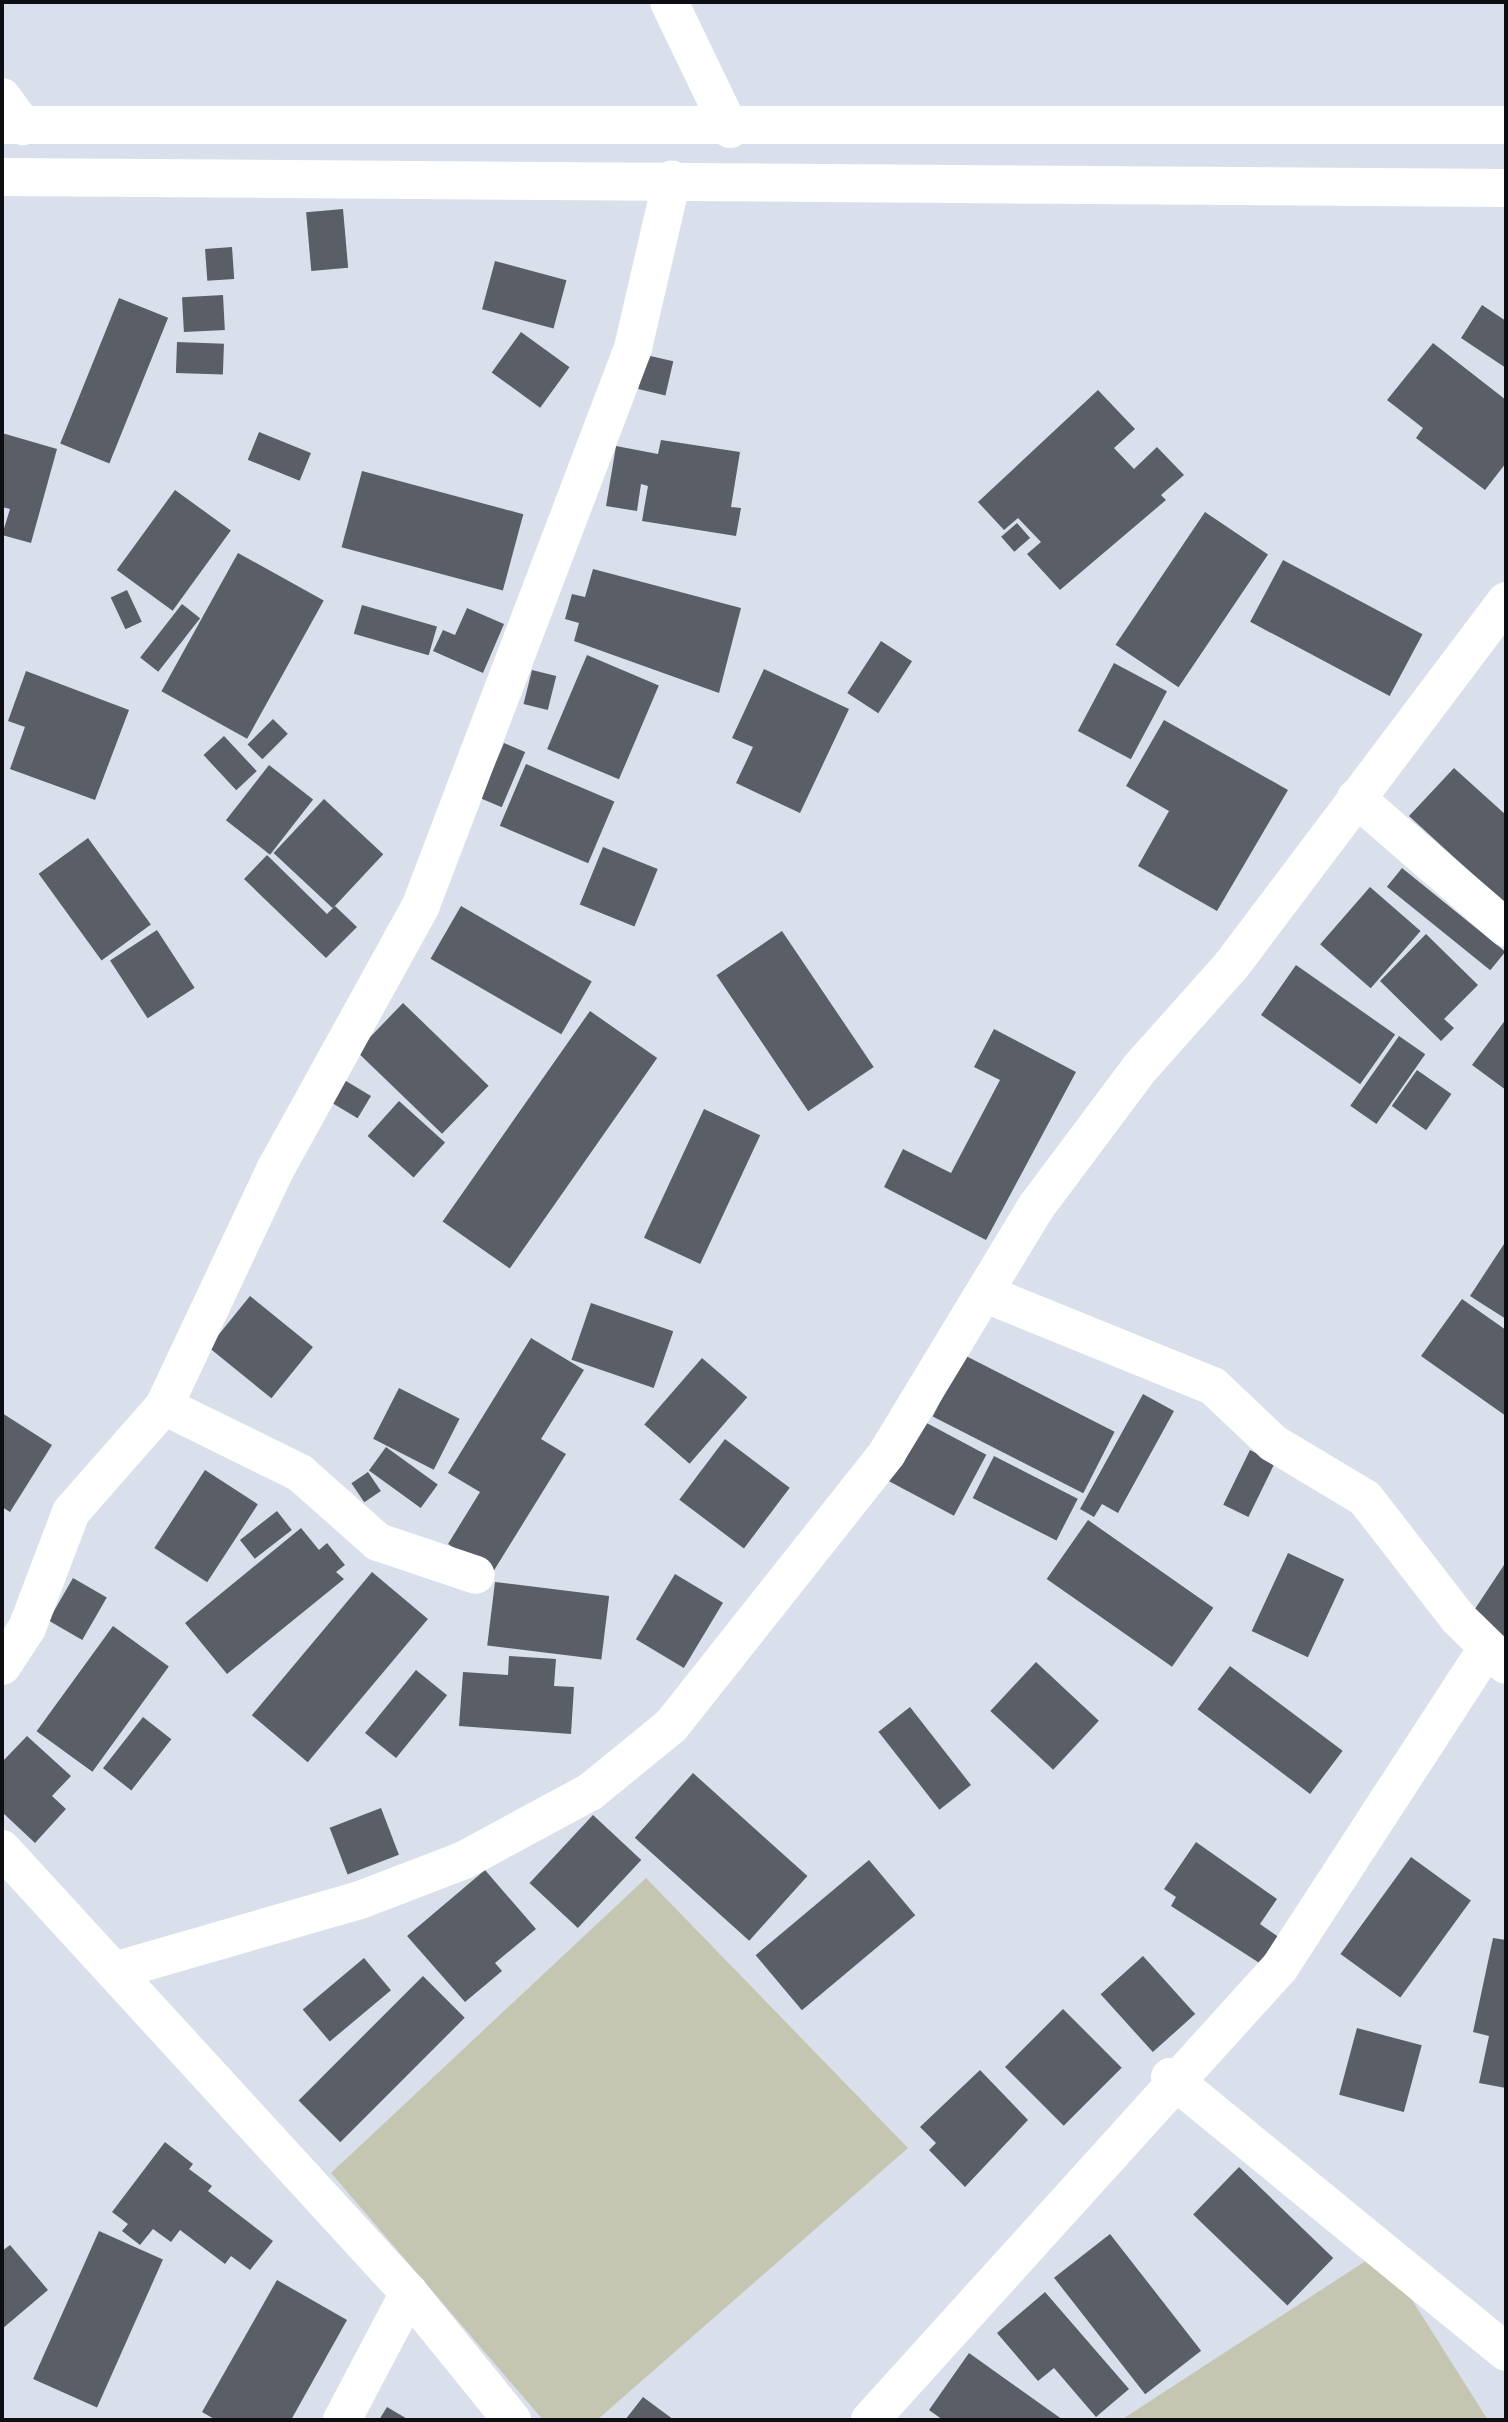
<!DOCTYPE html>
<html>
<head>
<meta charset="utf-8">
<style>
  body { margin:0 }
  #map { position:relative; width:1508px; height:2422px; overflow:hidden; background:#dae0eb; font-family:Lato,sans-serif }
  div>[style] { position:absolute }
  .green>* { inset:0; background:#c5c6b2 }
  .building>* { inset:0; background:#595e67; transform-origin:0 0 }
  .minor>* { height:38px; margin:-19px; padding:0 19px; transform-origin:19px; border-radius:19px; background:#fff }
  .major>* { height:38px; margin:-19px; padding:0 19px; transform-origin:19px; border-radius:19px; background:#fff }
  .highway>* { height:38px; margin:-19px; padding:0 19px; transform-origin:19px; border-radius:19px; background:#fff }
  span { translate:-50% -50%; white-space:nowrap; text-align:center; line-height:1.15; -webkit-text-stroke:7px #dae0eb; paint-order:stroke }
  .frame { position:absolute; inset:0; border:4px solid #0c0e12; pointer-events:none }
</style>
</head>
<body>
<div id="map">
  <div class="green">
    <div style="clip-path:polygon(646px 1878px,908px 2148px,597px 2420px,543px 2420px,331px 2173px)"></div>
    <div style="clip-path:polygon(1381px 2251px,1488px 2420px,1121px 2420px)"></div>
  </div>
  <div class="building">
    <div style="left:343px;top:209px;width:59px;height:37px;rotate:85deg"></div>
    <div style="left:232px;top:247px;width:32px;height:27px;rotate:86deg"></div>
    <div style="left:495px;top:261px;width:74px;height:50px;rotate:15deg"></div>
    <div style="left:223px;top:295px;width:35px;height:41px;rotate:87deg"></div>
    <div style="left:119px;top:298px;width:53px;height:157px;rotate:22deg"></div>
    <div style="clip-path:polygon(1482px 305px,1506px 321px,1506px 368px,1461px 338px)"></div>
    <div style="left:521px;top:332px;width:60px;height:50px;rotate:36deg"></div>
    <div style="left:177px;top:342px;width:47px;height:31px;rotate:2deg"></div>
    <div style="clip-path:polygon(1433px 343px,1506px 400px,1506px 463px,1485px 490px,1416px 438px,1423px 428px,1387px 400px)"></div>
    <div style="left:646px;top:355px;width:28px;height:35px;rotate:13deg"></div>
    <div style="clip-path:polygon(1098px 390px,1135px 429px,1114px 448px,1134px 469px,1157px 447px,1184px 475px,1161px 495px,1166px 500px,1060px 590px,1027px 554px,1041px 542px,1018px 518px,1004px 530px,978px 502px)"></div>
    <div style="left:259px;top:432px;width:56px;height:30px;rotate:22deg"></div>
    <div style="clip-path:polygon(2px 433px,57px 449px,31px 543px,2px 535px,10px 509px,2px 507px)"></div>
    <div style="clip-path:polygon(661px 440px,740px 452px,731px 507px,741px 508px,736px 536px,642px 521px,648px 486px,641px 484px,637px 511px,606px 506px,616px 446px,658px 454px)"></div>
    <div style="left:362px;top:471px;width:167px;height:79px;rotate:15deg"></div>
    <div style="left:175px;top:490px;width:69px;height:99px;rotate:36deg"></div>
    <div style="left:1205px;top:512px;width:76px;height:160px;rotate:34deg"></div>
    <div style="left:1017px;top:523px;width:20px;height:21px;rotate:49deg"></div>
    <div style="left:238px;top:553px;width:98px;height:158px;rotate:29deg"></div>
    <div style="left:1283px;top:560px;width:158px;height:70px;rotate:28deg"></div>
    <div style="clip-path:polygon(593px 569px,741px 608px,719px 693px,574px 641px,579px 623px,565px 619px,572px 594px,585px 597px)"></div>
    <div style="left:127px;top:590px;width:35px;height:18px;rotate:65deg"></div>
    <div style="left:182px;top:604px;width:23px;height:68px;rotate:38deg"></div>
    <div style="left:362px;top:605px;width:78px;height:30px;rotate:16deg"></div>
    <div style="clip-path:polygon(467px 608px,504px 624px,483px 673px,433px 651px,443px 630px,455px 635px)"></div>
    <div style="left:881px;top:641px;width:37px;height:62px;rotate:33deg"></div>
    <div style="left:587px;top:655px;width:78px;height:102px;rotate:23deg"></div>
    <div style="left:1114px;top:663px;width:60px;height:77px;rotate:28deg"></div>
    <div style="clip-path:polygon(764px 669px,849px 709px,800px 813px,736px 783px,753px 747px,732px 738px)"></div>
    <div style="left:532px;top:670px;width:25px;height:35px;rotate:14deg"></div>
    <div style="clip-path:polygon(26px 671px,129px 710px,95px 800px,10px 769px,25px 727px,8px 721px)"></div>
    <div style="left:273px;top:719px;width:21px;height:36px;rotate:45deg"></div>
    <div style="clip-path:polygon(1164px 720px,1288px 790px,1217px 911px,1138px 866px,1169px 811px,1126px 786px)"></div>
    <div style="left:224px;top:736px;width:48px;height:28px;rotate:47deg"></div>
    <div style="left:504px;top:743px;width:23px;height:60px;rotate:23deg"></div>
    <div style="left:526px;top:764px;width:96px;height:67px;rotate:23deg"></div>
    <div style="left:269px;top:765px;width:56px;height:70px;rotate:38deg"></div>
    <div style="clip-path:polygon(1454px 768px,1506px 815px,1506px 905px,1409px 816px)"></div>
    <div style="left:324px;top:799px;width:81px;height:74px;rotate:43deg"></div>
    <div style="left:88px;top:838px;width:107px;height:61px;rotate:54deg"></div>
    <div style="left:603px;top:847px;width:59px;height:62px;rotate:22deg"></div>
    <div style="clip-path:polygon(267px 855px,327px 914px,335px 906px,357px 927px,326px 958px,244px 879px)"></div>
    <div style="left:1402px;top:868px;width:133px;height:24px;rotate:39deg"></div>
    <div style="left:1370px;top:887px;width:67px;height:76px;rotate:41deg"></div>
    <div style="left:461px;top:906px;width:151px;height:61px;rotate:30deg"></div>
    <div style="left:157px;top:930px;width:69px;height:56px;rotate:57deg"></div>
    <div style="left:782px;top:931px;width:164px;height:79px;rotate:56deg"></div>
    <div style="clip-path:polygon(1426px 934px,1478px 985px,1444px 1019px,1454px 1028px,1441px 1041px,1380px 981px)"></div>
    <div style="left:1296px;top:965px;width:121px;height:61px;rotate:35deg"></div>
    <div style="left:403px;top:1003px;width:119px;height:67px;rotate:44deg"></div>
    <div style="left:590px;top:1011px;width:82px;height:257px;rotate:35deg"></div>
    <div style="clip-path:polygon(1506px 1019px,1506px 1090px,1472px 1065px)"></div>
    <div style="clip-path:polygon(994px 1029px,1076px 1072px,986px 1240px,884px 1187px,903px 1149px,951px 1173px,1000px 1080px,974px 1067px)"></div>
    <div style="left:1399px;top:1036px;width:32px;height:85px;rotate:35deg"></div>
    <div style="left:1417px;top:1070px;width:42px;height:44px;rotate:35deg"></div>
    <div style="left:341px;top:1078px;width:35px;height:26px;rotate:31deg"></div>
    <div style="left:399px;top:1101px;width:62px;height:47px;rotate:42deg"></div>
    <div style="left:704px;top:1109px;width:62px;height:142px;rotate:25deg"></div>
    <div style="clip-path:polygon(1506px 1241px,1506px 1319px,1470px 1296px)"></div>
    <div style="left:250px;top:1296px;width:81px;height:66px;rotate:39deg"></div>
    <div style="clip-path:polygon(1462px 1299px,1506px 1330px,1506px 1416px,1421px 1356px)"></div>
    <div style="left:591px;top:1303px;width:87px;height:60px;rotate:19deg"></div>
    <div style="clip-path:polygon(531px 1338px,584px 1370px,541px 1439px,566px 1454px,493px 1572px,448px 1544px,480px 1492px,448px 1473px)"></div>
    <div style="left:964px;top:1355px;width:169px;height:69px;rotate:27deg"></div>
    <div style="left:702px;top:1358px;width:60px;height:88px;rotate:41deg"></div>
    <div style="left:399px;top:1388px;width:68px;height:57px;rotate:27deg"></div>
    <div style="clip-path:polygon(1143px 1394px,1174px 1411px,1118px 1513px,1102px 1504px,1094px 1517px,1080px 1509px)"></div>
    <div style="clip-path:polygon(2px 1413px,52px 1445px,10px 1512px,2px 1507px)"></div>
    <div style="left:921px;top:1420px;width:74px;height:69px;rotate:28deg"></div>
    <div style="left:725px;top:1439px;width:81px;height:76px;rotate:37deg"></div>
    <div style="left:386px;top:1447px;width:64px;height:29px;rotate:36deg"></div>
    <div style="left:1250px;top:1450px;width:28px;height:61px;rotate:26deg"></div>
    <div style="left:994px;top:1456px;width:94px;height:47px;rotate:27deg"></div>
    <div style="left:205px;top:1470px;width:63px;height:93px;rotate:33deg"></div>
    <div style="left:368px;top:1472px;width:23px;height:20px;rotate:56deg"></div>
    <div style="left:277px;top:1511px;width:24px;height:47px;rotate:52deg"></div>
    <div style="left:1088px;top:1520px;width:153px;height:72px;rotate:35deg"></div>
    <div style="clip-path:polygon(301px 1528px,319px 1550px,327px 1543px,345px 1565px,336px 1572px,344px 1579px,227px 1674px,185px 1623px)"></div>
    <div style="left:1288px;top:1553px;width:62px;height:86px;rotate:25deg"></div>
    <div style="clip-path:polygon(1506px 1562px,1506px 1643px,1469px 1618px)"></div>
    <div style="left:372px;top:1572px;width:73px;height:187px;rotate:40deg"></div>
    <div style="left:675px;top:1574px;width:56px;height:76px;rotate:31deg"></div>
    <div style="left:73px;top:1578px;width:39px;height:49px;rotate:30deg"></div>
    <div style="left:495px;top:1582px;width:115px;height:64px;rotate:7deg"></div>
    <div style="left:113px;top:1626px;width:69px;height:130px;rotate:36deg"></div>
    <div style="clip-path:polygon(509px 1656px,556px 1659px,554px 1686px,574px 1687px,571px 1734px,459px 1726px,463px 1672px,508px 1675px)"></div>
    <div style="left:1036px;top:1662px;width:86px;height:67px;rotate:43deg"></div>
    <div style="left:1230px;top:1666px;width:141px;height:54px;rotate:37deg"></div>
    <div style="left:416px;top:1670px;width:40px;height:81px;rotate:39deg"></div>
    <div style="left:910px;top:1707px;width:99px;height:40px;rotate:52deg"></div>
    <div style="left:143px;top:1717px;width:36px;height:65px;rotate:38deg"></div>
    <div style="clip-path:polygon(27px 1736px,71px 1776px,52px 1796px,66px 1809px,35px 1843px,2px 1812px,2px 1762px)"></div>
    <div style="left:693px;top:1773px;width:154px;height:87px;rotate:42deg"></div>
    <div style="left:381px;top:1808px;width:50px;height:55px;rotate:69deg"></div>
    <div style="left:593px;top:1815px;width:66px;height:93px;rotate:43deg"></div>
    <div style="clip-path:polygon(1196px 1842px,1277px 1899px,1260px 1924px,1280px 1938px,1261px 1964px,1171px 1906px,1176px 1897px,1164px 1889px)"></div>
    <div style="left:1411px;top:1857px;width:74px;height:120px;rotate:36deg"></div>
    <div style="left:869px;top:1860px;width:72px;height:148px;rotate:50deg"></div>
    <div style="clip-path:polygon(485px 1870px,536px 1929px,495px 1963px,502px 1971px,465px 2002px,407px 1936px)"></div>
    <div style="clip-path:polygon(1493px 1938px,1506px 1940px,1506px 2088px,1479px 2083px,1489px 2036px,1473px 2032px)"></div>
    <div style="left:1143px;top:1956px;width:78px;height:57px;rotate:48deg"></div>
    <div style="left:364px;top:1958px;width:42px;height:80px;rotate:50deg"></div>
    <div style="left:423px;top:1976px;width:59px;height:176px;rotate:45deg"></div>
    <div style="left:1063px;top:2009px;width:83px;height:82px;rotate:45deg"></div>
    <div style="left:1357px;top:2028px;width:67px;height:69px;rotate:15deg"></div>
    <div style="clip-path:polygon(980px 2070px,1028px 2120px,965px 2187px,929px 2150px,936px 2143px,920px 2127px)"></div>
    <div style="clip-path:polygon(165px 2142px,193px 2164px,189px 2169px,212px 2186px,208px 2191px,273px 2241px,250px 2270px,231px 2256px,225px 2264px,180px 2230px,171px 2242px,153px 2229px,140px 2245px,122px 2231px,128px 2224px,112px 2212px)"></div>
    <div style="left:1239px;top:2167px;width:131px;height:66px;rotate:44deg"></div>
    <div style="left:99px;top:2231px;width:70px;height:162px;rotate:24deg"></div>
    <div style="left:1110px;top:2234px;width:148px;height:71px;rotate:52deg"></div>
    <div style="clip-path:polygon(10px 2245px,48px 2290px,2px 2329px,2px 2251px)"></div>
    <div style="clip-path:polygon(277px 2280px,347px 2320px,291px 2420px,216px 2420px,202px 2412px)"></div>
    <div style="clip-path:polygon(1045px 2292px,1129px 2389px,1096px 2417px,1054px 2368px,1038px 2381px,997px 2333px)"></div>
    <div style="clip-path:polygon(969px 2353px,1063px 2420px,943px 2420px,929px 2410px)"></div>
    <div style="clip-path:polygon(643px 2397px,674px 2420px,625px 2420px)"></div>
    <div style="clip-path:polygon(387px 2407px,409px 2420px,379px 2420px)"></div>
  </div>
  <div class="minor">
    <div style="left:669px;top:2px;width:141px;rotate:64.3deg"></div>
    <div style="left:1356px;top:798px;width:198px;rotate:40.9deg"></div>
    <div style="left:986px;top:1294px;width:245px;rotate:22.1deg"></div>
    <div style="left:1213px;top:1386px;width:83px;rotate:43.5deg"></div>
    <div style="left:1273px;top:1443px;width:107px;rotate:30.9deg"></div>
    <div style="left:1365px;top:1498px;width:152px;rotate:52.2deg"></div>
    <div style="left:1458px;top:1618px;width:67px;rotate:44.4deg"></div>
    <div style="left:164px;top:1406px;width:152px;rotate:26.2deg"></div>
    <div style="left:300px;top:1473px;width:104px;rotate:41.5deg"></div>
    <div style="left:378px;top:1542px;width:103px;rotate:18.6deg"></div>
    <div style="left:2px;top:1666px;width:45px;rotate:-56.7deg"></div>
    <div style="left:27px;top:1628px;width:124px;rotate:-69.2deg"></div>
    <div style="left:71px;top:1512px;width:141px;rotate:-48.7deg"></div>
    <div style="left:164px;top:1406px;width:261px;rotate:-64.8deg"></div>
    <div style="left:275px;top:1170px;width:303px;rotate:-61.1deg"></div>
    <div style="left:421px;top:905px;width:596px;rotate:-69.16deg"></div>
    <div style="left:633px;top:348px;width:173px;rotate:-77deg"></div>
    <div style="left:2px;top:1849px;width:602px;rotate:47.49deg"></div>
    <div style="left:409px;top:2293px;width:164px;rotate:51deg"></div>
    <div style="left:114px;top:1971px;width:256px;rotate:-16.1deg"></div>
    <div style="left:360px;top:1900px;width:111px;rotate:-21deg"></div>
    <div style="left:464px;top:1860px;width:143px;rotate:-28.4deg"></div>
    <div style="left:590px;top:1792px;width:104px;rotate:-39.2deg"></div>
    <div style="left:671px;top:1726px;width:348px;rotate:-51.6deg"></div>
    <div style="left:887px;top:1453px;width:288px;rotate:-58.8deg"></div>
    <div style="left:1036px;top:1207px;width:174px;rotate:-53.2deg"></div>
    <div style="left:1140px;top:1068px;width:137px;rotate:-48.3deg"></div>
    <div style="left:1231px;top:966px;width:457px;rotate:-53deg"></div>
    <div style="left:1170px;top:2077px;width:434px;rotate:39.3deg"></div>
    <div style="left:342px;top:2420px;width:144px;rotate:-62.2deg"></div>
    <div style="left:870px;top:2420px;width:611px;rotate:-47.85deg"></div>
    <div style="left:1280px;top:1967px;width:378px;rotate:-57deg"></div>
  </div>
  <div class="major">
    <div style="left:2px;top:97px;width:36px;rotate:54deg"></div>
  </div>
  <div class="highway">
    <div style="left:2px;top:125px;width:1504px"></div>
    <div style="left:2px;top:177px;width:1504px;rotate:0.42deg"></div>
  </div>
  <div class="frame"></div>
</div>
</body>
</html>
